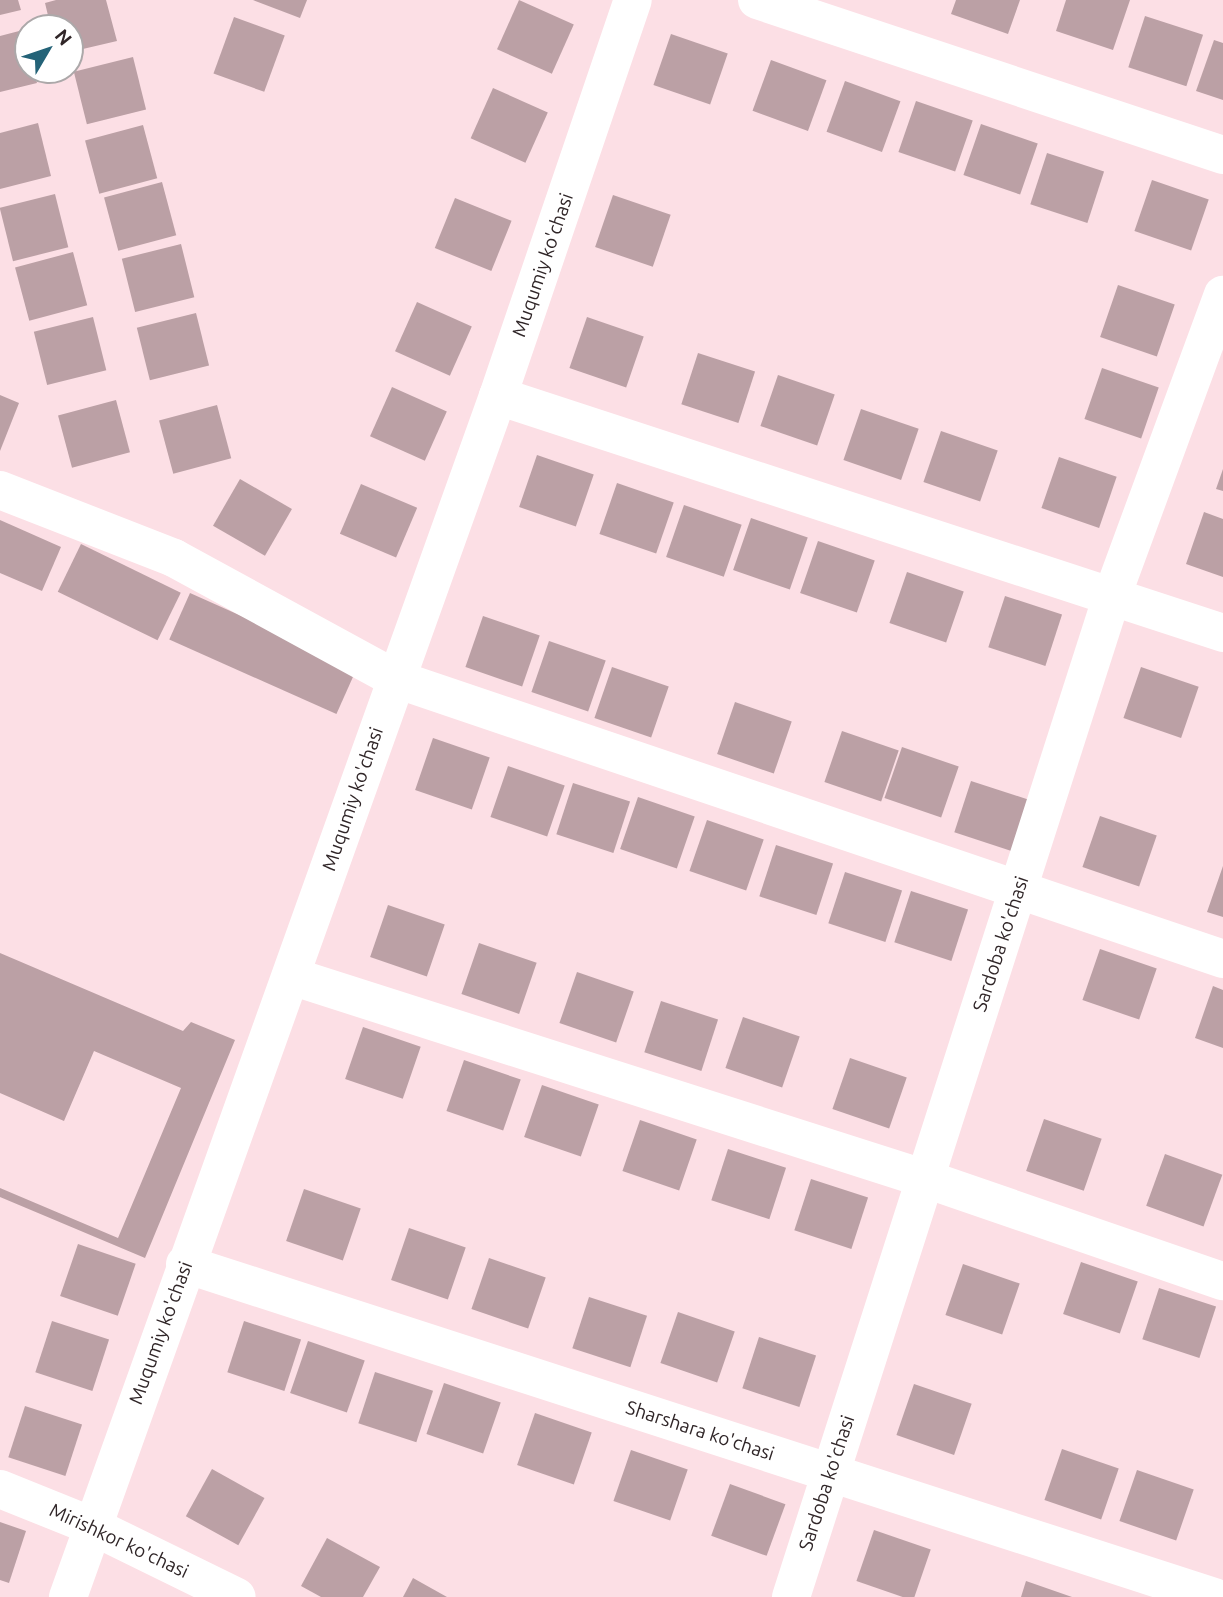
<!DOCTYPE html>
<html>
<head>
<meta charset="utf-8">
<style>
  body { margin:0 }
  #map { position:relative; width:1223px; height:1597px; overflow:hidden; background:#fcdfe5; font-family:Ubuntu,sans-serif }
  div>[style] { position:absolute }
  .building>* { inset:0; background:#bba0a5; transform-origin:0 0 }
  .minor>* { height:38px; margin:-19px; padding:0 19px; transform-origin:19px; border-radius:19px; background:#fff }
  span { translate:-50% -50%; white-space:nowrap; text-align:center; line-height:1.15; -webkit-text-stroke:5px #fff; paint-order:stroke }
  .street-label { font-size:19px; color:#302628 }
  .north { position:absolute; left:14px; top:14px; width:70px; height:70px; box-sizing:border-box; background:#fff; border:2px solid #aca8a9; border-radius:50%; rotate:51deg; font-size:19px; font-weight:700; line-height:28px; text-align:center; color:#302628 }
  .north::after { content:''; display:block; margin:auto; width:24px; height:32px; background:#246378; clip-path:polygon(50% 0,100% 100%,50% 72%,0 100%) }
</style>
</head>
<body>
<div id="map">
  <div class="building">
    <div style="clip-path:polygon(0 0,18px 0,21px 10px,0 15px)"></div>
    <div style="clip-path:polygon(56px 0,106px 0,117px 41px,70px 52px,70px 28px,51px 28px,45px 3px)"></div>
    <div style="clip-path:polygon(253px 0,307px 0,300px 18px)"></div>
    <div style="left:519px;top:0;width:60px;height:54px;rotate:24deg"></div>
    <div style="clip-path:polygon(956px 0,1020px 0,1008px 34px,951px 14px)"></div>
    <div style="clip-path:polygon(1066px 0,1130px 0,1113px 50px,1056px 31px)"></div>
    <div style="left:1145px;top:16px;width:61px;height:54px;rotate:18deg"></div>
    <div style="left:234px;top:17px;width:54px;height:60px;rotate:20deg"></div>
    <div style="clip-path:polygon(23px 30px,28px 70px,33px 70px,37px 83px,0 92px,0 36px)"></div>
    <div style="left:671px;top:34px;width:60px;height:54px;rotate:19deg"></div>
    <div style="clip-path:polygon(1214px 40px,1223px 43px,1223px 100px,1196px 91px)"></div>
    <div style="left:133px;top:57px;width:54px;height:61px;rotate:76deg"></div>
    <div style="left:771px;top:60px;width:59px;height:54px;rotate:20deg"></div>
    <div style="left:845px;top:81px;width:59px;height:54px;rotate:20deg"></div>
    <div style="left:493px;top:88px;width:60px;height:55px;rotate:24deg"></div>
    <div style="left:916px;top:101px;width:60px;height:54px;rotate:19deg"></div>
    <div style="clip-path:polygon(38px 123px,51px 176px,0 189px,0 133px)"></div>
    <div style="left:981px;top:124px;width:60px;height:54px;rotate:19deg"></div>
    <div style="left:143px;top:125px;width:55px;height:60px;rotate:75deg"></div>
    <div style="left:1047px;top:153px;width:60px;height:54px;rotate:18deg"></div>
    <div style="left:1152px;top:180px;width:60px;height:54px;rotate:19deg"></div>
    <div style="left:162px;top:182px;width:55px;height:60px;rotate:75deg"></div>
    <div style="left:55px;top:194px;width:55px;height:57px;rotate:76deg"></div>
    <div style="left:613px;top:195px;width:61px;height:55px;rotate:19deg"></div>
    <div style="left:455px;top:198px;width:61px;height:54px;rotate:22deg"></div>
    <div style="left:181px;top:244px;width:55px;height:61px;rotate:76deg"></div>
    <div style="left:73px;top:252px;width:55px;height:60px;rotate:75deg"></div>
    <div style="left:1118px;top:285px;width:60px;height:55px;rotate:19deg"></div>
    <div style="left:417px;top:302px;width:60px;height:54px;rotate:24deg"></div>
    <div style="left:196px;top:313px;width:54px;height:61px;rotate:76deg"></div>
    <div style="left:93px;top:317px;width:55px;height:61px;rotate:76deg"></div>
    <div style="left:587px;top:317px;width:60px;height:54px;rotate:19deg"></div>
    <div style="left:698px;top:353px;width:60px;height:54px;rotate:18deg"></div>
    <div style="left:1102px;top:368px;width:60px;height:54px;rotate:19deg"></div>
    <div style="left:778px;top:375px;width:60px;height:54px;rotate:19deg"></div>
    <div style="left:392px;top:387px;width:60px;height:54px;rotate:24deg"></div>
    <div style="clip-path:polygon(0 395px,19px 403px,0 451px)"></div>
    <div style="left:116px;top:400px;width:54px;height:60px;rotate:75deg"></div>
    <div style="left:217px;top:405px;width:55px;height:60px;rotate:75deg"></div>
    <div style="left:861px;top:409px;width:61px;height:54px;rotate:19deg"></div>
    <div style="left:941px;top:431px;width:60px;height:54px;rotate:19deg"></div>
    <div style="left:537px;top:455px;width:60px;height:55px;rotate:19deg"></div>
    <div style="left:1059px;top:457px;width:61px;height:54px;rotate:19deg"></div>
    <div style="clip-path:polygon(1223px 469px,1223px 491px,1216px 489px)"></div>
    <div style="left:240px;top:479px;width:60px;height:54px;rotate:30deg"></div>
    <div style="left:617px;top:483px;width:60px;height:54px;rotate:19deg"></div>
    <div style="left:361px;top:484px;width:61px;height:54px;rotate:23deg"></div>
    <div style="left:684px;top:505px;width:61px;height:55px;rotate:19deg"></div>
    <div style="clip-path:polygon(1204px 512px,1223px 519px,1223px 577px,1186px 564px)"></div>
    <div style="left:751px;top:518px;width:60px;height:55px;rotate:19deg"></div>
    <div style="clip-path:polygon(0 520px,61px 547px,42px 591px,0 573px)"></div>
    <div style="left:818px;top:541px;width:60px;height:55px;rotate:19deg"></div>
    <div style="left:81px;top:544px;width:111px;height:53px;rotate:26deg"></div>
    <div style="left:907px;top:572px;width:60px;height:54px;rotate:19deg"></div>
    <div style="left:190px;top:593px;width:183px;height:51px;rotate:24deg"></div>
    <div style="left:1005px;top:596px;width:60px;height:54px;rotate:18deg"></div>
    <div style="left:483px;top:616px;width:60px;height:54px;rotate:19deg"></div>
    <div style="left:549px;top:641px;width:60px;height:54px;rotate:19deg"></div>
    <div style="left:612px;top:667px;width:60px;height:54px;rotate:19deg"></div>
    <div style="left:1141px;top:667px;width:61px;height:54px;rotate:19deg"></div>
    <div style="left:735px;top:702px;width:60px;height:55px;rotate:19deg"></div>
    <div style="left:842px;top:731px;width:60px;height:54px;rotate:19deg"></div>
    <div style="left:433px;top:738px;width:60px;height:55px;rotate:19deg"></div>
    <div style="left:902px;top:747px;width:60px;height:54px;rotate:19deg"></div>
    <div style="left:508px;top:766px;width:60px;height:54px;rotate:19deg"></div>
    <div style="left:971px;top:781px;width:60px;height:54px;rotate:18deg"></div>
    <div style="left:573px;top:783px;width:60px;height:54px;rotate:18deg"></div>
    <div style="left:638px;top:797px;width:60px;height:55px;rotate:19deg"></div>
    <div style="left:1100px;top:816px;width:60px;height:54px;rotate:19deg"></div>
    <div style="left:707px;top:820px;width:60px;height:54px;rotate:19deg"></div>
    <div style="left:776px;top:845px;width:60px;height:54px;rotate:18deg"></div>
    <div style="clip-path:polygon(1223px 866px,1223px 917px,1207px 912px)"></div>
    <div style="left:845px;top:872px;width:60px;height:54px;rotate:18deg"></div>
    <div style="left:911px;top:891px;width:60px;height:54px;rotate:18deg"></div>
    <div style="left:388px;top:905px;width:60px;height:55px;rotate:19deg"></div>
    <div style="left:479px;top:943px;width:61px;height:54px;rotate:19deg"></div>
    <div style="left:1100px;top:949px;width:60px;height:54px;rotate:19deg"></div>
    <div style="clip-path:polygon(0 953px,183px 1031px,191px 1022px,235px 1040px,145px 1258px,0 1197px,0 1188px,118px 1238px,181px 1088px,94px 1051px,64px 1121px,0 1093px)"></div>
    <div style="left:577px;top:972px;width:60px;height:54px;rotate:19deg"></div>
    <div style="clip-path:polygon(1213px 986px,1223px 990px,1223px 1048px,1195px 1038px)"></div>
    <div style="left:661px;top:1001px;width:60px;height:54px;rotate:18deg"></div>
    <div style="left:743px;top:1017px;width:60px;height:54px;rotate:19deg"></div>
    <div style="left:363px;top:1027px;width:61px;height:55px;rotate:19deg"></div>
    <div style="left:850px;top:1058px;width:60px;height:54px;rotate:19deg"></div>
    <div style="left:464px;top:1060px;width:60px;height:54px;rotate:19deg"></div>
    <div style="left:542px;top:1085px;width:60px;height:55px;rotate:19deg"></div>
    <div style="left:1044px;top:1119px;width:61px;height:55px;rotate:19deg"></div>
    <div style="left:640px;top:1120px;width:60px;height:54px;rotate:19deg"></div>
    <div style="left:728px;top:1149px;width:61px;height:54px;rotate:18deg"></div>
    <div style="left:1165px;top:1154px;width:61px;height:55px;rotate:20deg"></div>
    <div style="left:811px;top:1179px;width:60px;height:54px;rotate:18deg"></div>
    <div style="left:304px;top:1189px;width:60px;height:55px;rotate:19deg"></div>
    <div style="left:409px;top:1228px;width:60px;height:55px;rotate:19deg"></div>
    <div style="left:78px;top:1244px;width:61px;height:55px;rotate:19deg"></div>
    <div style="left:489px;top:1258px;width:60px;height:54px;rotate:19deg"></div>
    <div style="left:1081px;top:1262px;width:60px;height:55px;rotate:19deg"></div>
    <div style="left:963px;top:1264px;width:60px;height:54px;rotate:19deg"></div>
    <div style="left:1159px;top:1288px;width:60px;height:54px;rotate:18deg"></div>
    <div style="left:589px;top:1297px;width:61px;height:54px;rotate:18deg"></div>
    <div style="left:678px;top:1312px;width:60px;height:54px;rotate:19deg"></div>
    <div style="left:52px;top:1321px;width:60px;height:54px;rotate:18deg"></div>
    <div style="left:244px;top:1321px;width:60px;height:54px;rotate:18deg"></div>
    <div style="left:759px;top:1337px;width:60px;height:54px;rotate:18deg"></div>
    <div style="left:308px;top:1341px;width:60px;height:55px;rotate:19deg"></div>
    <div style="left:375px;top:1372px;width:61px;height:54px;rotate:18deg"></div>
    <div style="left:444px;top:1383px;width:60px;height:54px;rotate:19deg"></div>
    <div style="left:914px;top:1384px;width:61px;height:54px;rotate:19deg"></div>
    <div style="left:25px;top:1406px;width:60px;height:54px;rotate:18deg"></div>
    <div style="left:535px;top:1413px;width:60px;height:55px;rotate:19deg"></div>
    <div style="left:1062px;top:1449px;width:60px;height:54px;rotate:19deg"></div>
    <div style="left:631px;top:1450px;width:60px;height:54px;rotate:19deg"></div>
    <div style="left:212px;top:1469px;width:60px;height:54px;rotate:29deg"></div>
    <div style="left:1137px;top:1470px;width:60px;height:54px;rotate:19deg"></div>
    <div style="left:730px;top:1484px;width:59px;height:55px;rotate:20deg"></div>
    <div style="clip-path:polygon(0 1522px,26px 1531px,9px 1583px,0 1580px)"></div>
    <div style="left:874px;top:1530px;width:60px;height:54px;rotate:19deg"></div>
    <div style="clip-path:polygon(327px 1538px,380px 1567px,363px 1597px,321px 1597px,301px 1586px)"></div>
    <div style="clip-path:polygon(413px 1578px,447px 1597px,403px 1597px)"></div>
    <div style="clip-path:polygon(1026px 1581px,1072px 1597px,1021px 1597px)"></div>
  </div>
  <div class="minor">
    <div style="left:757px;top:0;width:491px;rotate:18.4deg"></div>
    <div style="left:498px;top:396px;width:763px;rotate:18.1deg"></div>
    <div style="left:0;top:490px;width:187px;rotate:21.3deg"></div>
    <div style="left:174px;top:558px;width:253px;rotate:28.6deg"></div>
    <div style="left:396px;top:679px;width:873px;rotate:18.7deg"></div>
    <div style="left:291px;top:976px;width:667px;rotate:17.73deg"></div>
    <div style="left:926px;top:1179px;width:314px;rotate:19deg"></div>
    <div style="left:185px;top:1264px;width:1082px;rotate:17.93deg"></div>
    <div style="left:0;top:1489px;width:99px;rotate:21.9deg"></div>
    <div style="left:92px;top:1526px;width:161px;rotate:26.1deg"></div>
    <div style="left:68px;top:1597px;width:1276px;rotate:-70.3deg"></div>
    <div style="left:498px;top:396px;width:418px;rotate:-71.2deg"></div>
    <div style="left:791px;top:1597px;width:1051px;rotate:-72.22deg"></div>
    <div style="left:1112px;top:596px;width:321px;rotate:-69.8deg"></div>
  </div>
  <div class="street-label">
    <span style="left:543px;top:265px;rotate:-71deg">Muqumiy ko'chasi</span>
    <span style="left:353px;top:799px;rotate:-71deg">Muqumiy ko'chasi</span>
    <span style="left:1001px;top:944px;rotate:-72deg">Sardoba ko'chasi</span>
    <span style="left:161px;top:1333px;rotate:-70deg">Muqumiy ko'chasi</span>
    <span style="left:700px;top:1431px;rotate:18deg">Sharshara ko'chasi</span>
    <span style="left:827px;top:1483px;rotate:-72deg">Sardoba ko'chasi</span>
    <span style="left:119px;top:1541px;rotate:25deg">Mirishkor ko'chasi</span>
  </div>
  <div class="north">N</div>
</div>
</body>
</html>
